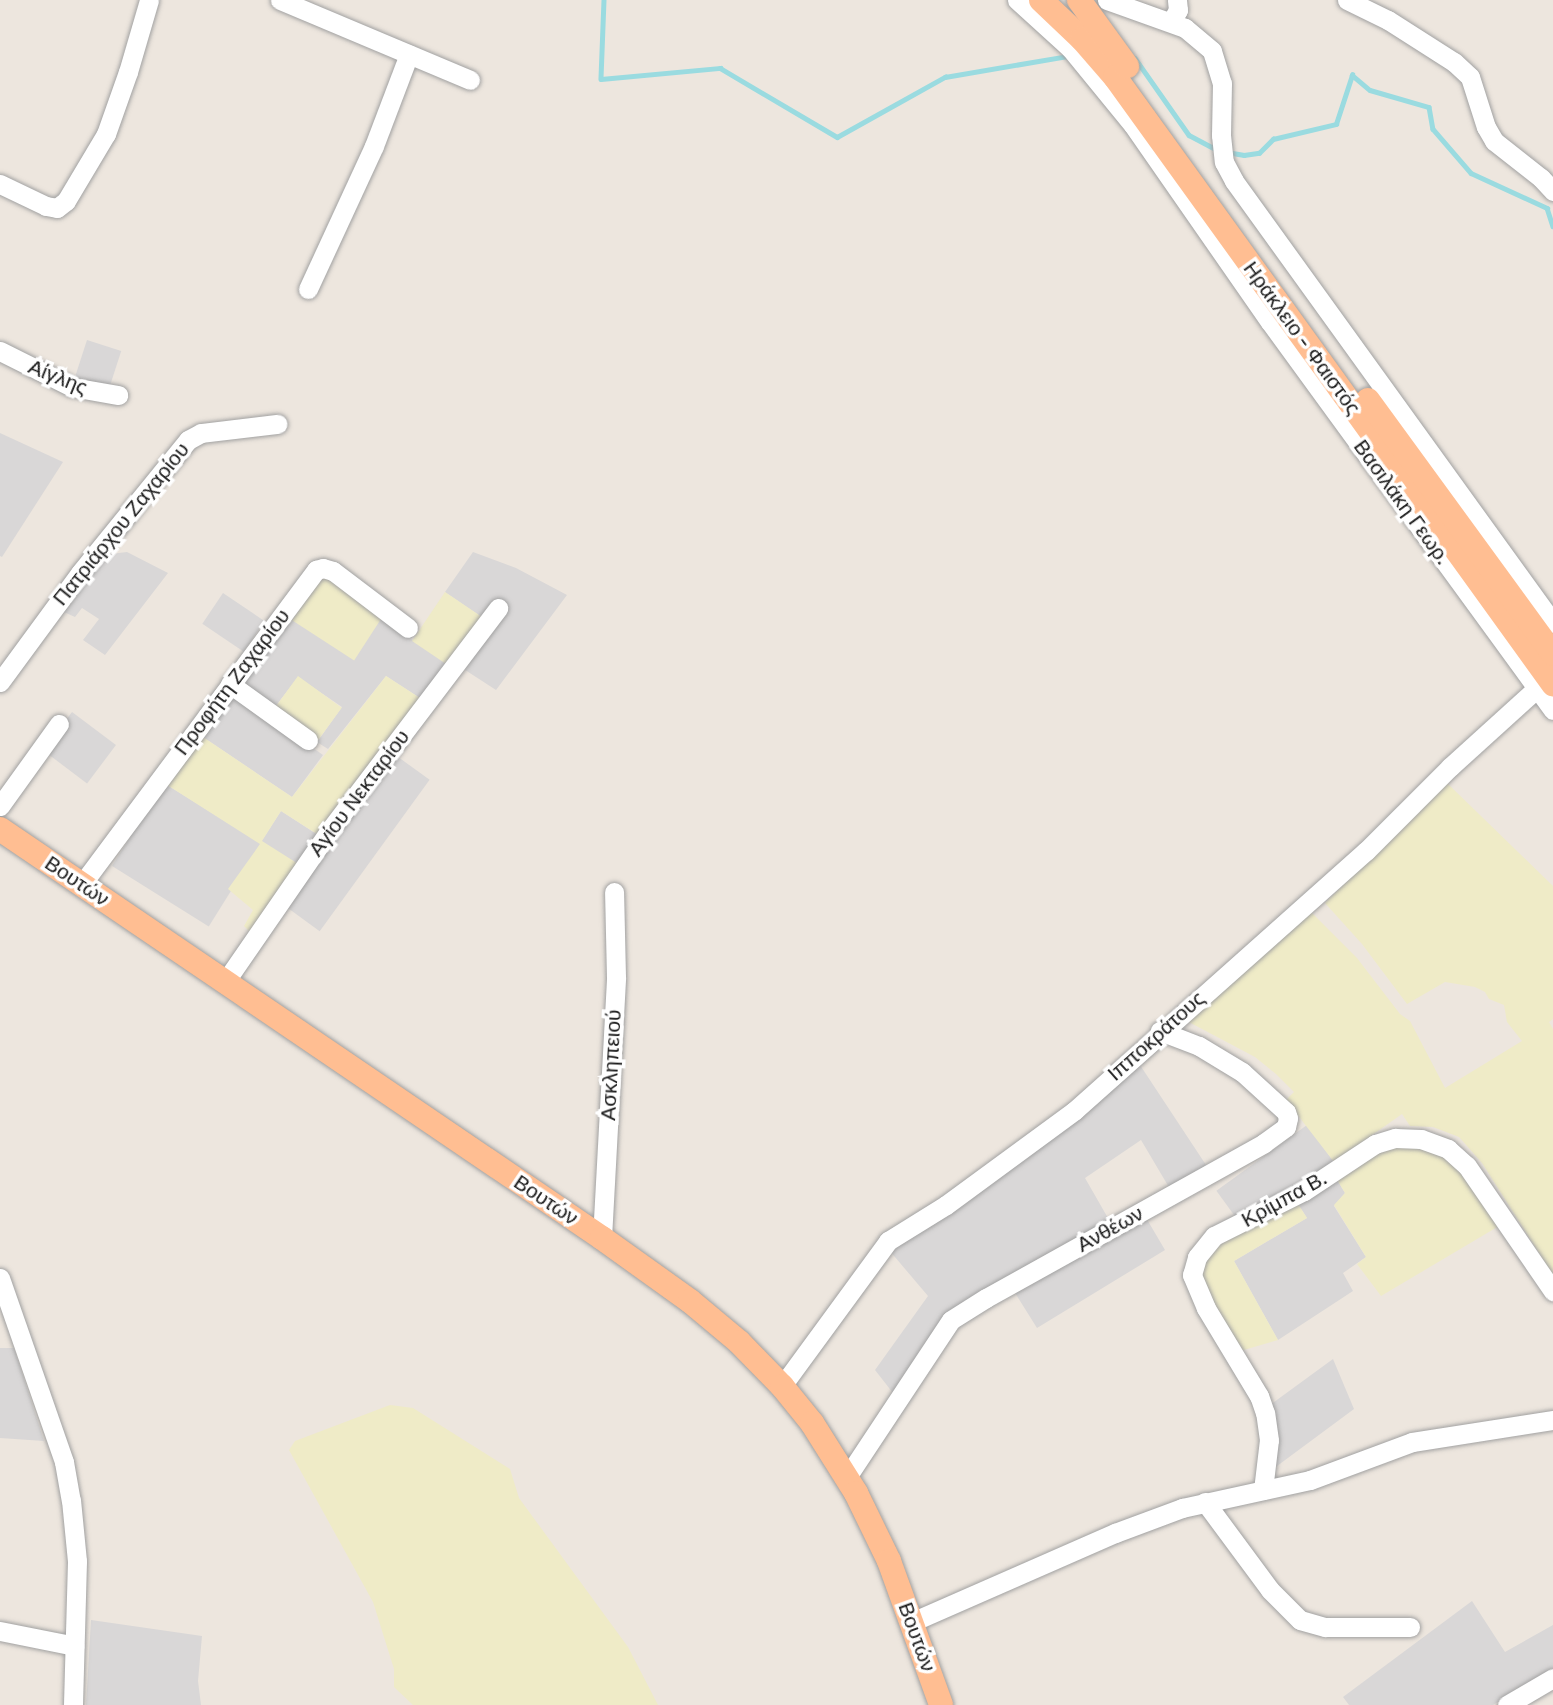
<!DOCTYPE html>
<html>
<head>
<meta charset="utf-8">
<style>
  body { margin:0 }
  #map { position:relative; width:1553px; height:1705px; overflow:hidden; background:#ede6de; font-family:Rubik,sans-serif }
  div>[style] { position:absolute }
  .residential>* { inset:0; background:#d9d7d7; transform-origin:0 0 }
  .farmland>* { inset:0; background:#efebc7; transform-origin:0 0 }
  .stream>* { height:4.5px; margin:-2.25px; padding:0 2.25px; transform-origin:2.25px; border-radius:2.25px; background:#9adbe0 }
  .roads { filter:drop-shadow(0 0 2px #a1a1a1) drop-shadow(0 0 2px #a1a1a1) }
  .minor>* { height:19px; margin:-9.5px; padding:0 9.5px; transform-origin:9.5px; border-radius:9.5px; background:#fff }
  .major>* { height:24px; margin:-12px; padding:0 12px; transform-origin:12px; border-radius:12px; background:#ffbe92 }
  span { translate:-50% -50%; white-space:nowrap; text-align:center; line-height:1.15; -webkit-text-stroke:7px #fff; paint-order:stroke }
  .street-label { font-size:21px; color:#1a1a1a }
</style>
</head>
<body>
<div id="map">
  <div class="residential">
    <div style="left:87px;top:340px;width:36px;height:42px;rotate:18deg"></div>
    <div style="clip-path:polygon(0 433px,63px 462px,2px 557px,0 556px)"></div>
    <div style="clip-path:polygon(127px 552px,168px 573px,105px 655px,83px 640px,99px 619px,82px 608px,75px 617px,57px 609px,102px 555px)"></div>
    <div style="clip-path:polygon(473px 552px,516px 568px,567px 595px,496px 690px,459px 666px,483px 618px,445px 592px)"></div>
    <div style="left:223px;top:593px;width:50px;height:37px;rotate:34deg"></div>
    <div style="clip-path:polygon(384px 614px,413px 635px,411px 639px,448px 664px,423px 700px,386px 676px,328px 749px,317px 742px,342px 707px,298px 677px,268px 716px,323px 755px,292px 797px,200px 735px,287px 617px)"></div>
    <div style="left:72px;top:712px;width:55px;height:48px;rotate:37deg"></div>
    <div style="left:394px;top:754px;width:44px;height:187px;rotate:36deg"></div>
    <div style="left:164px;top:783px;width:114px;height:98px;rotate:32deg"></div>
    <div style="left:281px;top:811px;width:46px;height:36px;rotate:33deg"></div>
    <div style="clip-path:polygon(1140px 1065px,1208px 1168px,1170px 1189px,1141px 1140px,1085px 1178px,1116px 1232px,1145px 1216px,1165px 1250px,1037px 1328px,1007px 1280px,1000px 1281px,893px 1393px,875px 1370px,928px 1296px,889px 1250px,973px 1193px)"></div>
    <div style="left:1307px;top:1125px;width:46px;height:112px;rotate:54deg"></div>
    <div style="clip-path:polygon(1336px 1178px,1345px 1193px,1334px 1206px,1366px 1257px,1343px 1273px,1353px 1291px,1278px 1340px,1234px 1261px,1307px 1218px,1296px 1201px)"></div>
    <div style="clip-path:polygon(0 1348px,14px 1348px,44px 1441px,0 1438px)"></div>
    <div style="clip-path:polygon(1333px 1359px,1354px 1409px,1273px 1469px,1270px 1405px)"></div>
    <div style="clip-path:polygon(1472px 1601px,1505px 1652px,1553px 1625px,1553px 1669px,1493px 1705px,1349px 1705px,1343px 1697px)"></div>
    <div style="clip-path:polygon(91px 1620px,202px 1636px,198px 1681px,201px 1705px,86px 1705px)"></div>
  </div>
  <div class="farmland">
    <div style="left:322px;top:574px;width:74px;height:55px;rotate:33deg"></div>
    <div style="left:445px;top:592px;width:46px;height:59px;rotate:34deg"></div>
    <div style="left:298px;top:676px;width:54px;height:43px;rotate:36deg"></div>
    <div style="clip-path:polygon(386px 676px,423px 700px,320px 836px,281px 811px,262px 841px,300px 865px,253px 935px,244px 926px,253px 910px,228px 889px,260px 844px,164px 783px,200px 735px,292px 797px)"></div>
    <div style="clip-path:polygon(1447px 783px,1553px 886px,1553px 1019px,1549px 1022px,1553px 1029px,1553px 1275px,1482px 1163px,1459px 1137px,1433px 1127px,1410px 1126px,1402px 1114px,1334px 1162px,1286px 1100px,1294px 1092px,1276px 1074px,1255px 1057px,1185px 1020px,1310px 911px,1357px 958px,1400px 1014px,1410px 1021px,1445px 1088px,1522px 1041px,1507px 1022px,1504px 1005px,1489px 999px,1485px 992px,1475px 987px,1445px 982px,1407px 1004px,1362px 944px,1325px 903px)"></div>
    <div style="clip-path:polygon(1416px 1146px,1448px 1158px,1467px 1178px,1499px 1226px,1381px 1296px,1357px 1264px,1366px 1257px,1334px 1205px,1345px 1193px,1336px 1178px,1370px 1154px,1390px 1147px)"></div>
    <div style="clip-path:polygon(1296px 1201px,1307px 1218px,1234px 1261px,1278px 1340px,1237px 1352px,1202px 1288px,1201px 1263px,1211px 1246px)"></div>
    <div style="clip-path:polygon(390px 1405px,413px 1408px,510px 1469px,519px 1498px,628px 1647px,658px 1705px,413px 1705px,394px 1687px,394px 1669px,373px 1602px,289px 1450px,295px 1441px)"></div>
  </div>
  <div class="stream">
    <div style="left:604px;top:0;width:79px;rotate:92.2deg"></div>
    <div style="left:601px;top:79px;width:120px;rotate:-5.3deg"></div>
    <div style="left:720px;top:68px;width:136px;rotate:30.5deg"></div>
    <div style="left:837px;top:137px;width:124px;rotate:-29.1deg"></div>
    <div style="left:945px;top:77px;width:125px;rotate:-9.7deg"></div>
    <div style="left:1135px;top:58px;width:94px;rotate:55deg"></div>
    <div style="left:1189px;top:135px;width:30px;rotate:28deg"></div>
    <div style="left:1227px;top:152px;width:17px;rotate:10deg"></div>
    <div style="left:1244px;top:155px;width:15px;rotate:-8deg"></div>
    <div style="left:1259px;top:153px;width:20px;rotate:-45deg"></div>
    <div style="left:1273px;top:139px;width:65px;rotate:-13.4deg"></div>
    <div style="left:1336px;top:124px;width:52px;rotate:-71.9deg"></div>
    <div style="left:1352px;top:75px;width:23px;rotate:40deg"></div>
    <div style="left:1370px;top:90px;width:61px;rotate:16.1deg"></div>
    <div style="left:1429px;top:107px;width:22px;rotate:80deg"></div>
    <div style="left:1433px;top:129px;width:58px;rotate:49.2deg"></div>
    <div style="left:1471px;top:173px;width:84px;rotate:24.7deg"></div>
    <div style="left:1547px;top:208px;width:19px;rotate:72deg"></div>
  </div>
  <div class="roads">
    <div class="minor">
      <div style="left:280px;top:0;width:206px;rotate:22.8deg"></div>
      <div style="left:1017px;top:0;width:72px;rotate:42.2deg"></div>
      <div style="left:1070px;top:48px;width:99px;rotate:50.7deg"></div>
      <div style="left:1133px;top:125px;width:240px;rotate:55.2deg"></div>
      <div style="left:1270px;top:322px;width:480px;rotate:53.9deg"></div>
      <div style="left:1107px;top:0;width:83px;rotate:19.7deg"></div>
      <div style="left:1185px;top:28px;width:35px;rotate:40deg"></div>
      <div style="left:1212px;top:51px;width:34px;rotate:73deg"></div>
      <div style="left:1222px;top:83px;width:52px;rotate:91.1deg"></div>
      <div style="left:1221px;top:135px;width:27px;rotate:84deg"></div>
      <div style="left:1224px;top:162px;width:21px;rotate:62deg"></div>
      <div style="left:1234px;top:181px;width:545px;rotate:54.18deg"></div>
      <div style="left:1347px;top:0;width:46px;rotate:26deg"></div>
      <div style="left:1388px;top:20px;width:78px;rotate:32.5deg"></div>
      <div style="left:1454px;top:62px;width:22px;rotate:43deg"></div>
      <div style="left:1470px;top:77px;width:52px;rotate:72.3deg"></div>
      <div style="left:1486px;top:127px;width:16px;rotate:60deg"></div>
      <div style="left:1494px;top:141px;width:60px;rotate:38.2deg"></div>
      <div style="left:1541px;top:178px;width:18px;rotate:47deg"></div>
      <div style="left:1171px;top:22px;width:14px;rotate:-60deg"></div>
      <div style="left:1178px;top:10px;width:10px;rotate:-96deg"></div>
      <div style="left:0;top:184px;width:51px;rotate:25.6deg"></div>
      <div style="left:46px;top:206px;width:11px;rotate:10deg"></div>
      <div style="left:57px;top:208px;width:11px;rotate:-38deg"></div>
      <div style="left:66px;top:201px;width:78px;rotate:-59.2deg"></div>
      <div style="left:106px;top:134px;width:66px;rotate:-70.5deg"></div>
      <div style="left:128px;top:72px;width:75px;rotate:-73.7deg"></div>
      <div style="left:308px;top:289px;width:157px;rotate:-65.2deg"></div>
      <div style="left:374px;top:146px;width:98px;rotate:-69.2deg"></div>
      <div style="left:0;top:351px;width:80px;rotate:26.6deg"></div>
      <div style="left:72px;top:387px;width:47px;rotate:9.9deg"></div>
      <div style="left:0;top:682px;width:135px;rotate:-53.7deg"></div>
      <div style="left:80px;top:573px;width:171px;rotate:-50.9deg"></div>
      <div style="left:188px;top:440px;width:15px;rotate:-28deg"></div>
      <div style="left:201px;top:433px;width:77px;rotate:-6.8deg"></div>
      <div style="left:230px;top:684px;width:96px;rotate:35.7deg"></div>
      <div style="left:0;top:806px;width:101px;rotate:-54.3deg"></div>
      <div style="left:82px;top:884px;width:392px;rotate:-53.3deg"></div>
      <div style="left:316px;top:570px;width:7px;rotate:-16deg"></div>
      <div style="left:323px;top:568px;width:10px;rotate:17deg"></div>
      <div style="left:333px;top:571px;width:94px;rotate:37.2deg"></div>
      <div style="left:225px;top:982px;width:183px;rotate:-55.4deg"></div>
      <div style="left:329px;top:831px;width:280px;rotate:-52.8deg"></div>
      <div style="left:602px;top:1238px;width:261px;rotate:-86.9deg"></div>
      <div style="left:616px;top:977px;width:85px;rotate:-91.3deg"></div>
      <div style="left:0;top:1278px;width:195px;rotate:70.8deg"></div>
      <div style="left:64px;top:1462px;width:39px;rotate:80deg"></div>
      <div style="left:71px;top:1500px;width:61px;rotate:84.4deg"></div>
      <div style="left:77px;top:1561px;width:144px;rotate:91.6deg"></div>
      <div style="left:782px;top:1386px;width:180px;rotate:-53.8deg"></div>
      <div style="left:888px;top:1241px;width:68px;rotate:-31.8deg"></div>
      <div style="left:946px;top:1205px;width:159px;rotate:-36.3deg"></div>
      <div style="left:1074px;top:1111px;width:391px;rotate:-41.7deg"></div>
      <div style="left:1366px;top:851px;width:119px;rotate:-45deg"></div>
      <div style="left:1450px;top:767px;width:118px;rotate:-42.2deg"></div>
      <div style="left:847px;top:1477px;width:188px;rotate:-56.5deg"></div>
      <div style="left:951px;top:1320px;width:41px;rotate:-32.2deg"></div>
      <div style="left:986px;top:1298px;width:318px;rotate:-29.1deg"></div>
      <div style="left:1264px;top:1143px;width:27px;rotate:-36deg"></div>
      <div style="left:1286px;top:1127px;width:9px;rotate:-77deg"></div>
      <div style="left:1288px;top:1118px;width:6px;rotate:-108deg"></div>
      <div style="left:1286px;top:1112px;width:59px;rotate:-137.7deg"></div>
      <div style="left:1242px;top:1072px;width:50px;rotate:-148.8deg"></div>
      <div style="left:1199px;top:1046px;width:42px;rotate:-159deg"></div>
      <div style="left:1263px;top:1490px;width:50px;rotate:-83.2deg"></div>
      <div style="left:1269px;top:1440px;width:27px;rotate:-98deg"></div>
      <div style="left:1265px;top:1413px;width:18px;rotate:-109deg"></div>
      <div style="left:1259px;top:1396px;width:103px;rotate:-121.1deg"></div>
      <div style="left:1206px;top:1308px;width:36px;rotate:-113deg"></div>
      <div style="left:1192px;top:1275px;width:19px;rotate:-74deg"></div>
      <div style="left:1197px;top:1257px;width:27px;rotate:-51deg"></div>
      <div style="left:1214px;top:1236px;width:101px;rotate:-26.6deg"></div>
      <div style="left:1304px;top:1191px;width:85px;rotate:-33.5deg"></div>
      <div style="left:1375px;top:1144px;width:21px;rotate:-17deg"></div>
      <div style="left:1395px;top:1138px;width:26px;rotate:2deg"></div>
      <div style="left:1421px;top:1139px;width:29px;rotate:20deg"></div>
      <div style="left:1448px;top:1149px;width:25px;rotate:42deg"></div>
      <div style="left:1467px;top:1166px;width:152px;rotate:55.5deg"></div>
      <div style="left:1205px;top:1502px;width:109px;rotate:53.5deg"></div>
      <div style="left:1270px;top:1590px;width:42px;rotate:45deg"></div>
      <div style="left:1300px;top:1620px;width:26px;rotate:16deg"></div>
      <div style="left:1325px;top:1627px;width:85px"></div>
      <div style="left:912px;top:1622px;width:222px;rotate:-23.7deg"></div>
      <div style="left:1115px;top:1533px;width:72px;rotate:-20.5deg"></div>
      <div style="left:1182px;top:1508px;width:131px;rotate:-12.3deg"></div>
      <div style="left:1310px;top:1480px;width:109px;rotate:-20.4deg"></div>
      <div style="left:1412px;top:1442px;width:143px;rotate:-8.9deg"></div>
      <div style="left:0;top:1631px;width:76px;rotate:11.3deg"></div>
      <div style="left:1507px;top:1705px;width:53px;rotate:-30.4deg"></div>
    </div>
    <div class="major">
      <div style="left:1041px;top:0;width:57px;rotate:43.6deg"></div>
      <div style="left:1082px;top:39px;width:50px;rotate:49deg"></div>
      <div style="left:1115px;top:77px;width:749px;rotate:54.19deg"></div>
      <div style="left:1079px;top:0;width:82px;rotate:54deg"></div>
      <div style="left:1368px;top:400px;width:314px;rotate:53.9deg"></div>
      <div style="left:0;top:829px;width:728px;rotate:34.19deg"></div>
      <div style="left:602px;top:1238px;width:108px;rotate:35.6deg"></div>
      <div style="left:690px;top:1301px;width:64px;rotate:39.9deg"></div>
      <div style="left:739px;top:1342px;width:62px;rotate:45.7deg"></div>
      <div style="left:782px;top:1386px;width:48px;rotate:51deg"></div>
      <div style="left:812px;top:1423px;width:83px;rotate:57.8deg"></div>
      <div style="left:856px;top:1493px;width:76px;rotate:64.1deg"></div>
      <div style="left:889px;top:1561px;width:153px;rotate:70.1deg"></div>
    </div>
  </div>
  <div class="street-label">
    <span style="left:1302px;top:338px;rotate:54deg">Ηράκλειο - Φαιστός</span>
    <span style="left:58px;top:377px;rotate:22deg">Αίγλης</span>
    <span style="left:1402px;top:502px;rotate:54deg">Βασιλάκη Γεωρ.</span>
    <span style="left:121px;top:524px;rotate:-51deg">Πατριάρχου Ζαχαρίου</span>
    <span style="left:232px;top:682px;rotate:-53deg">Προφήτη Ζαχαρίου</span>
    <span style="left:359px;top:793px;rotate:-53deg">Αγίου Νεκταρίου</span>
    <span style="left:77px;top:881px;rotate:34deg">Βουτών</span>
    <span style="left:1156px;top:1036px;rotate:-42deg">Ιπποκράτους</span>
    <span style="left:611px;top:1065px;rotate:-87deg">Ασκληπειού</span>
    <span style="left:1284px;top:1199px;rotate:-29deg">Κρίμπα Β.</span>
    <span style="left:546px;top:1200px;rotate:34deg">Βουτών</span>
    <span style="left:1110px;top:1229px;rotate:-29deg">Ανθέων</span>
    <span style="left:917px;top:1637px;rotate:70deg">Βουτών</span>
  </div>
</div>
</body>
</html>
